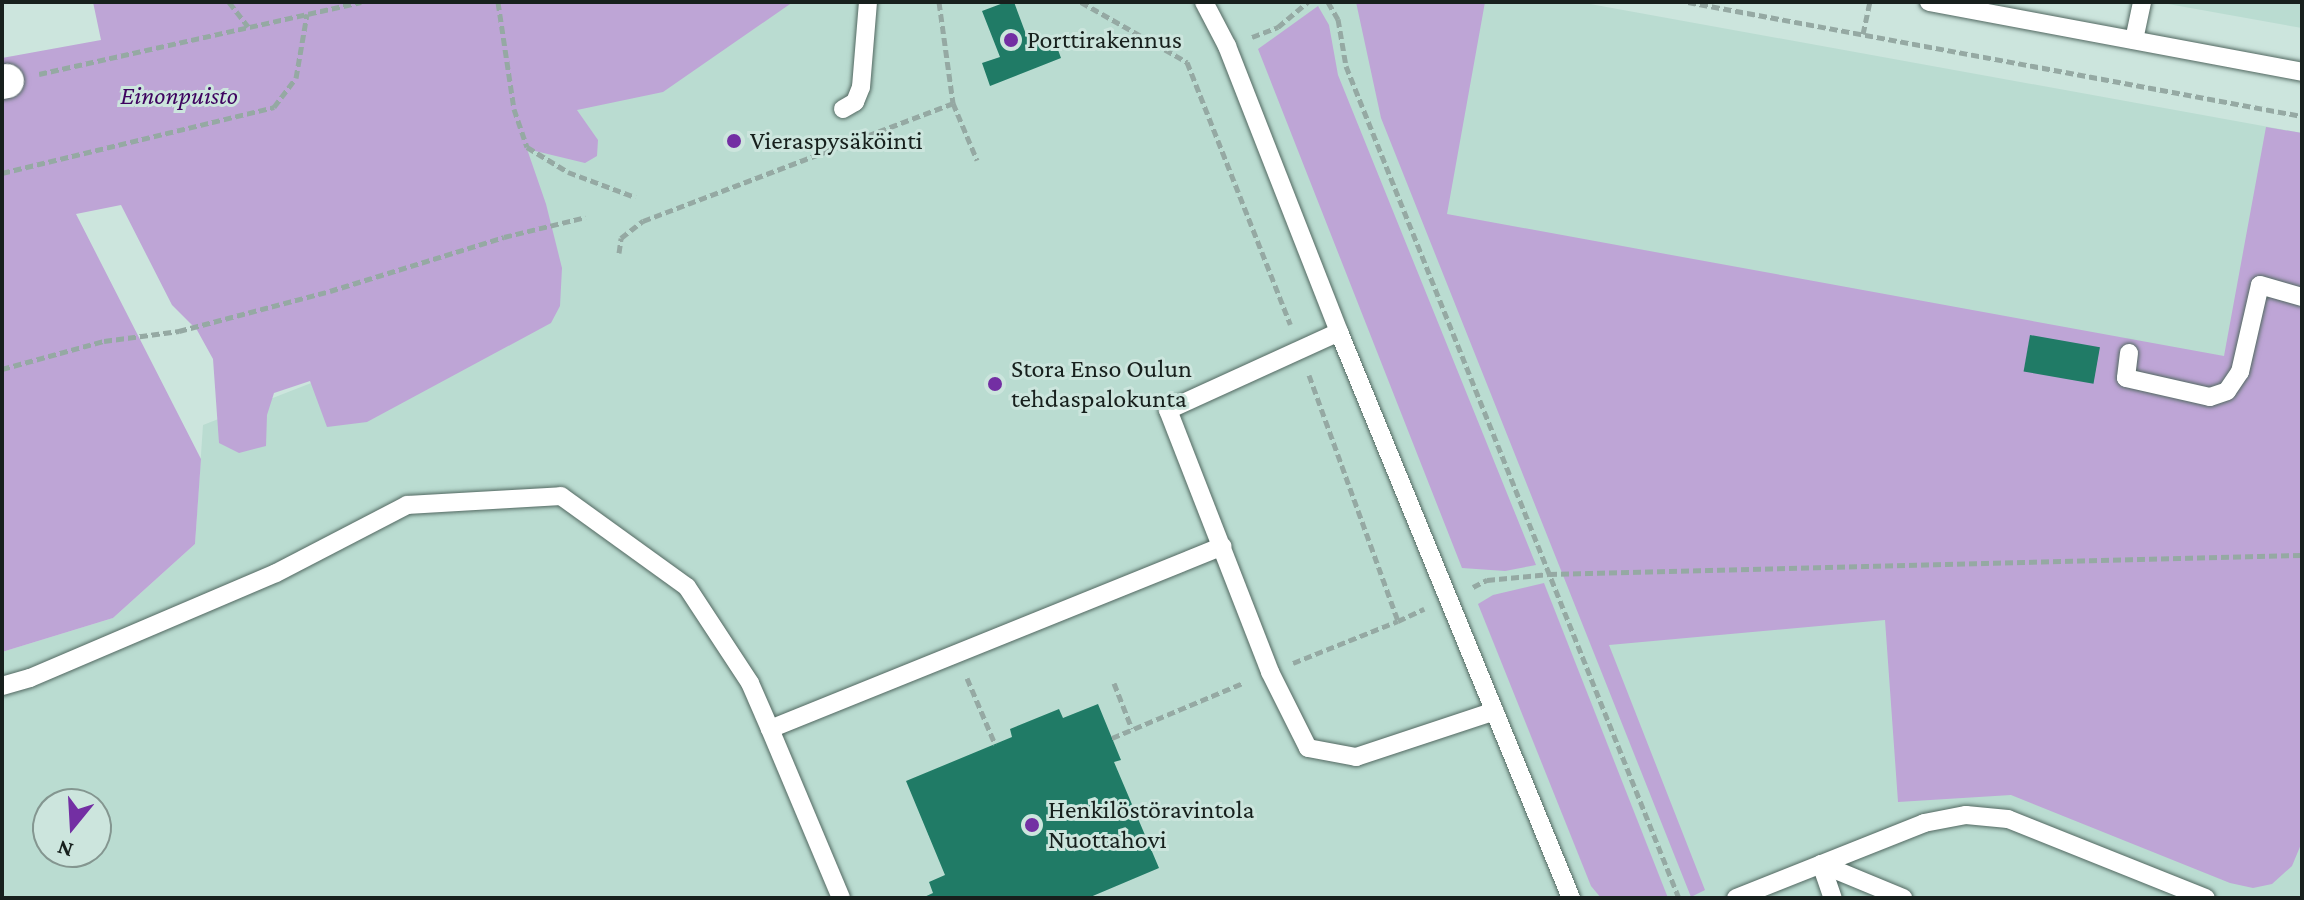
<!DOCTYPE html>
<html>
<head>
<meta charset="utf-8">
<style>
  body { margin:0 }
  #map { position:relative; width:2304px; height:900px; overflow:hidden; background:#cce5dd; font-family:"Crimson Pro",serif }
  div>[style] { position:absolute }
  .built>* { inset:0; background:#badcd1 }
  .green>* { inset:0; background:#bea5d6 }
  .building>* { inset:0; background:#207b66; transform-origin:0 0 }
  .path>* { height:5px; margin-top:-2.5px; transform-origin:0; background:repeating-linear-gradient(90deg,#95a9a3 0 8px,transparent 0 12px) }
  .roads { filter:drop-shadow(0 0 2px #526861) drop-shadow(0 0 2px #526861) }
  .service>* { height:18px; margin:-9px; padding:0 9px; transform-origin:9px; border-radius:9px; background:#fff }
  .minor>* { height:34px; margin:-17px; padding:0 17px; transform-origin:17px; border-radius:17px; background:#fff }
  .dots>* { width:22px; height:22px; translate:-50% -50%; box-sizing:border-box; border:4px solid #cce5dd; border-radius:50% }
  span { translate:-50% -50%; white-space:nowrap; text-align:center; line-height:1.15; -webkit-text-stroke:6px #cce5dd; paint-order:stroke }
  .poi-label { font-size:26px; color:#17201d }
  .left { translate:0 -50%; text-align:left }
  .park-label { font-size:26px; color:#3e035f; font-style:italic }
  .frame { position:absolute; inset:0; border:4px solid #17201d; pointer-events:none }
  .north { position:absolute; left:32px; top:788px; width:80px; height:80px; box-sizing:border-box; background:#cce5dd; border:2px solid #849690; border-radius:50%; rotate:198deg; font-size:22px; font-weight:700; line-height:32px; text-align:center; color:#17201d }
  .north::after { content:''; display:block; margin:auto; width:28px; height:36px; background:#732fa3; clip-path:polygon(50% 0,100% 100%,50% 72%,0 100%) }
</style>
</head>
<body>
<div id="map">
  <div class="built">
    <div style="clip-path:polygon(evenodd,792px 2px,1579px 2px,2302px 133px,2302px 898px,2px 898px,2px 652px,113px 618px,195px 544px,203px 425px,561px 286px,516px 123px,792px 2px,48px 804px,96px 804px,96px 852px,48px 852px,48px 804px)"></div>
    <div style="clip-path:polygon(2157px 2px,2302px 2px,2302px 28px)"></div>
  </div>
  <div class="green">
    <div style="clip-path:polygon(93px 2px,793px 2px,663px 92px,577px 110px,598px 140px,597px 156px,585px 163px,527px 149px,546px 204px,562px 268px,560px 306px,551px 323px,367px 422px,327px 427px,310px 381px,274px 393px,267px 415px,266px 446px,239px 453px,219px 443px,213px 359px,197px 330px,172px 305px,121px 205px,76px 214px,201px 459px,195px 544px,113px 618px,2px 652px,2px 58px,101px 40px)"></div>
    <div style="clip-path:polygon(1356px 2px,1485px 2px,1447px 214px,2224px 356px,2266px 127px,2302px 133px,2302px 842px,2292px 866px,2272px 884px,2253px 888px,2230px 883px,2011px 795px,1898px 802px,1885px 620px,1609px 645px,1705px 890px,1691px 897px,1381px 118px)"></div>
    <div style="clip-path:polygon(1318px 6px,1329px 25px,1338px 75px,1536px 565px,1505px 571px,1462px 568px,1258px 49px)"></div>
    <div style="clip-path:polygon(1544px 583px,1668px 898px,1601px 898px,1591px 886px,1478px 604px,1493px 595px)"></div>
  </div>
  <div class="building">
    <div style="clip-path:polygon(1006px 2px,1014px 2px,1030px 45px,1053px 36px,1061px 58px,990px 86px,982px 63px,1000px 57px,982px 11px)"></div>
    <div style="left:2030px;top:335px;width:71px;height:37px;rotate:10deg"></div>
    <div style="clip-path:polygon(1098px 704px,1121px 760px,1114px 762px,1159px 868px,1088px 898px,922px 898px,933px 893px,929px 882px,945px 875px,906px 781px,1012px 737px,1010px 729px,1059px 709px,1063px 718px)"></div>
  </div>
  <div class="path">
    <div style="left:229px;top:2px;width:31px;rotate:52deg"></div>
    <div style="left:498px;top:2px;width:108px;rotate:81.5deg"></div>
    <div style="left:514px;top:109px;width:40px;rotate:71.1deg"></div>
    <div style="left:527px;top:147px;width:48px;rotate:31.4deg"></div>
    <div style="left:568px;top:172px;width:72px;rotate:20.5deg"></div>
    <div style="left:939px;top:2px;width:102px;rotate:82.1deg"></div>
    <div style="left:953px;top:103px;width:62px;rotate:67.2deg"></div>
    <div style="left:1081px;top:2px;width:122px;rotate:29.5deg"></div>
    <div style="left:1187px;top:62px;width:282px;rotate:68.5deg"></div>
    <div style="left:1328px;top:2px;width:20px;rotate:60deg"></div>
    <div style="left:1338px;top:19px;width:48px;rotate:80.3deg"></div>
    <div style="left:1346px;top:66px;width:896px;rotate:68.19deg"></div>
    <div style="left:1688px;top:2px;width:624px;rotate:10.52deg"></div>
    <div style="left:1863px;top:34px;width:33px;rotate:-78deg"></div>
    <div style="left:1252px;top:37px;width:28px;rotate:-21deg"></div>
    <div style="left:1278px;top:27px;width:39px;rotate:-40deg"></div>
    <div style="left:39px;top:74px;width:330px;rotate:-12.6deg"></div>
    <div style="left:2px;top:173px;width:280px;rotate:-13.6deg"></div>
    <div style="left:274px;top:107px;width:36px;rotate:-53deg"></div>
    <div style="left:296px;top:78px;width:65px;rotate:-80.2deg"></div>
    <div style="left:619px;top:253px;width:15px;rotate:-82deg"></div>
    <div style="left:621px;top:238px;width:28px;rotate:-38deg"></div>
    <div style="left:643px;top:221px;width:332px;rotate:-20.8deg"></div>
    <div style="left:2px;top:369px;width:106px;rotate:-15.4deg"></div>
    <div style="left:104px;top:341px;width:76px;rotate:-7.6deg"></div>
    <div style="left:179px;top:331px;width:156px;rotate:-14.8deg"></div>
    <div style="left:330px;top:291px;width:182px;rotate:-17.2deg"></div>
    <div style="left:504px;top:237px;width:84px;rotate:-13.7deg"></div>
    <div style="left:1309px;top:375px;width:262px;rotate:70.1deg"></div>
    <div style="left:1398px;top:621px;width:29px;rotate:-25deg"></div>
    <div style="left:1473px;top:587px;width:16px;rotate:-27deg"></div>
    <div style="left:1487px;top:580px;width:62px;rotate:-5.5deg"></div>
    <div style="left:1549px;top:574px;width:753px;rotate:-1.45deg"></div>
    <div style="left:1293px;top:663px;width:113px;rotate:-21.8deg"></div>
    <div style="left:967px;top:678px;width:72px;rotate:67deg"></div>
    <div style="left:1114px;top:683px;width:49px;rotate:68.6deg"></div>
    <div style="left:1112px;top:738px;width:142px;rotate:-22.8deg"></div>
  </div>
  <div class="roads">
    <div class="service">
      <div style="left:1204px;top:2px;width:50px;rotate:62.4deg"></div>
      <div style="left:1227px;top:46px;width:307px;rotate:68.6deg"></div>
      <div style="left:1339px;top:332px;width:612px;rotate:67.71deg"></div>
      <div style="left:1929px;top:2px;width:380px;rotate:10.6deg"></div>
      <div style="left:2134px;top:40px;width:39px;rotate:-78deg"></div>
      <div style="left:843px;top:109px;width:14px;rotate:-30deg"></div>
      <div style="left:855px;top:102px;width:16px;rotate:-68deg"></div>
      <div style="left:861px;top:87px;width:85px;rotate:-85.3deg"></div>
      <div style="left:1339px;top:332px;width:188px;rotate:155.5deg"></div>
      <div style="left:1168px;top:410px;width:281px;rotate:68.7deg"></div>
      <div style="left:1270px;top:672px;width:85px;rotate:63.4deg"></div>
      <div style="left:1308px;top:748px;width:49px;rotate:10.6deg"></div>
      <div style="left:1356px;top:757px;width:146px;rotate:-18.3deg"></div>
      <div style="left:2129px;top:353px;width:25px;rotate:97deg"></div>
      <div style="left:2126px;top:378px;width:86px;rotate:12.7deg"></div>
      <div style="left:2210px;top:397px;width:18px;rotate:-19deg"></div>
      <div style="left:2227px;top:391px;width:23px;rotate:-56deg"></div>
      <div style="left:2240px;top:372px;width:89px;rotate:-77.1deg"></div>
      <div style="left:2260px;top:285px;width:44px;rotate:15.9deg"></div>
      <div style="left:2px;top:686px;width:29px;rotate:-16deg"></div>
      <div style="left:30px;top:678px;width:267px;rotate:-23.1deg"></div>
      <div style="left:276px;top:573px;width:148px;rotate:-27.4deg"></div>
      <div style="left:407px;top:505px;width:154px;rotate:-3.3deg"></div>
      <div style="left:561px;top:496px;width:155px;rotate:35.8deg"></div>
      <div style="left:687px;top:587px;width:115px;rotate:56.7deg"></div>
      <div style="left:750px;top:683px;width:50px;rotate:66.5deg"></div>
      <div style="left:770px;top:729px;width:488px;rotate:-22deg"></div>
      <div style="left:770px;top:729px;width:183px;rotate:67.2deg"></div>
      <div style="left:1821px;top:864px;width:89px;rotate:22.5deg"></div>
      <div style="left:1821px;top:864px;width:36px;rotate:71deg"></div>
      <div style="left:1736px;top:898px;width:202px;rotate:-21.7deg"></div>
      <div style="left:1924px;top:823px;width:43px;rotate:-10.8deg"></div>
      <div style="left:1966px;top:815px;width:42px;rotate:5.4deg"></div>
      <div style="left:2008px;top:819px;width:213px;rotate:21.8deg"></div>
    </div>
    <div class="minor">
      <div style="left:2px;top:82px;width:5px;rotate:-11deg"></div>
    </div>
  </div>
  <div class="dots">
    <div style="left:1011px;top:40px;background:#732fa3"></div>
    <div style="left:734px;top:141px;background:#732fa3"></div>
    <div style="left:995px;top:384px;background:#732fa3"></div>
    <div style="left:1032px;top:825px;background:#732fa3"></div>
  </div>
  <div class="poi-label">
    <span class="left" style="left:1027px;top:40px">Porttirakennus</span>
    <span class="left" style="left:750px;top:141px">Vieraspysäköinti</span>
    <span class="left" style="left:1011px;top:384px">Stora Enso Oulun<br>tehdaspalokunta</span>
    <span class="left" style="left:1048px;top:825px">Henkilöstöravintola<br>Nuottahovi</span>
  </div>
  <div class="park-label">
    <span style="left:179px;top:96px">Einonpuisto</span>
  </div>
  <div class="frame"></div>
  <div class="north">N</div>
</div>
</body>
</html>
